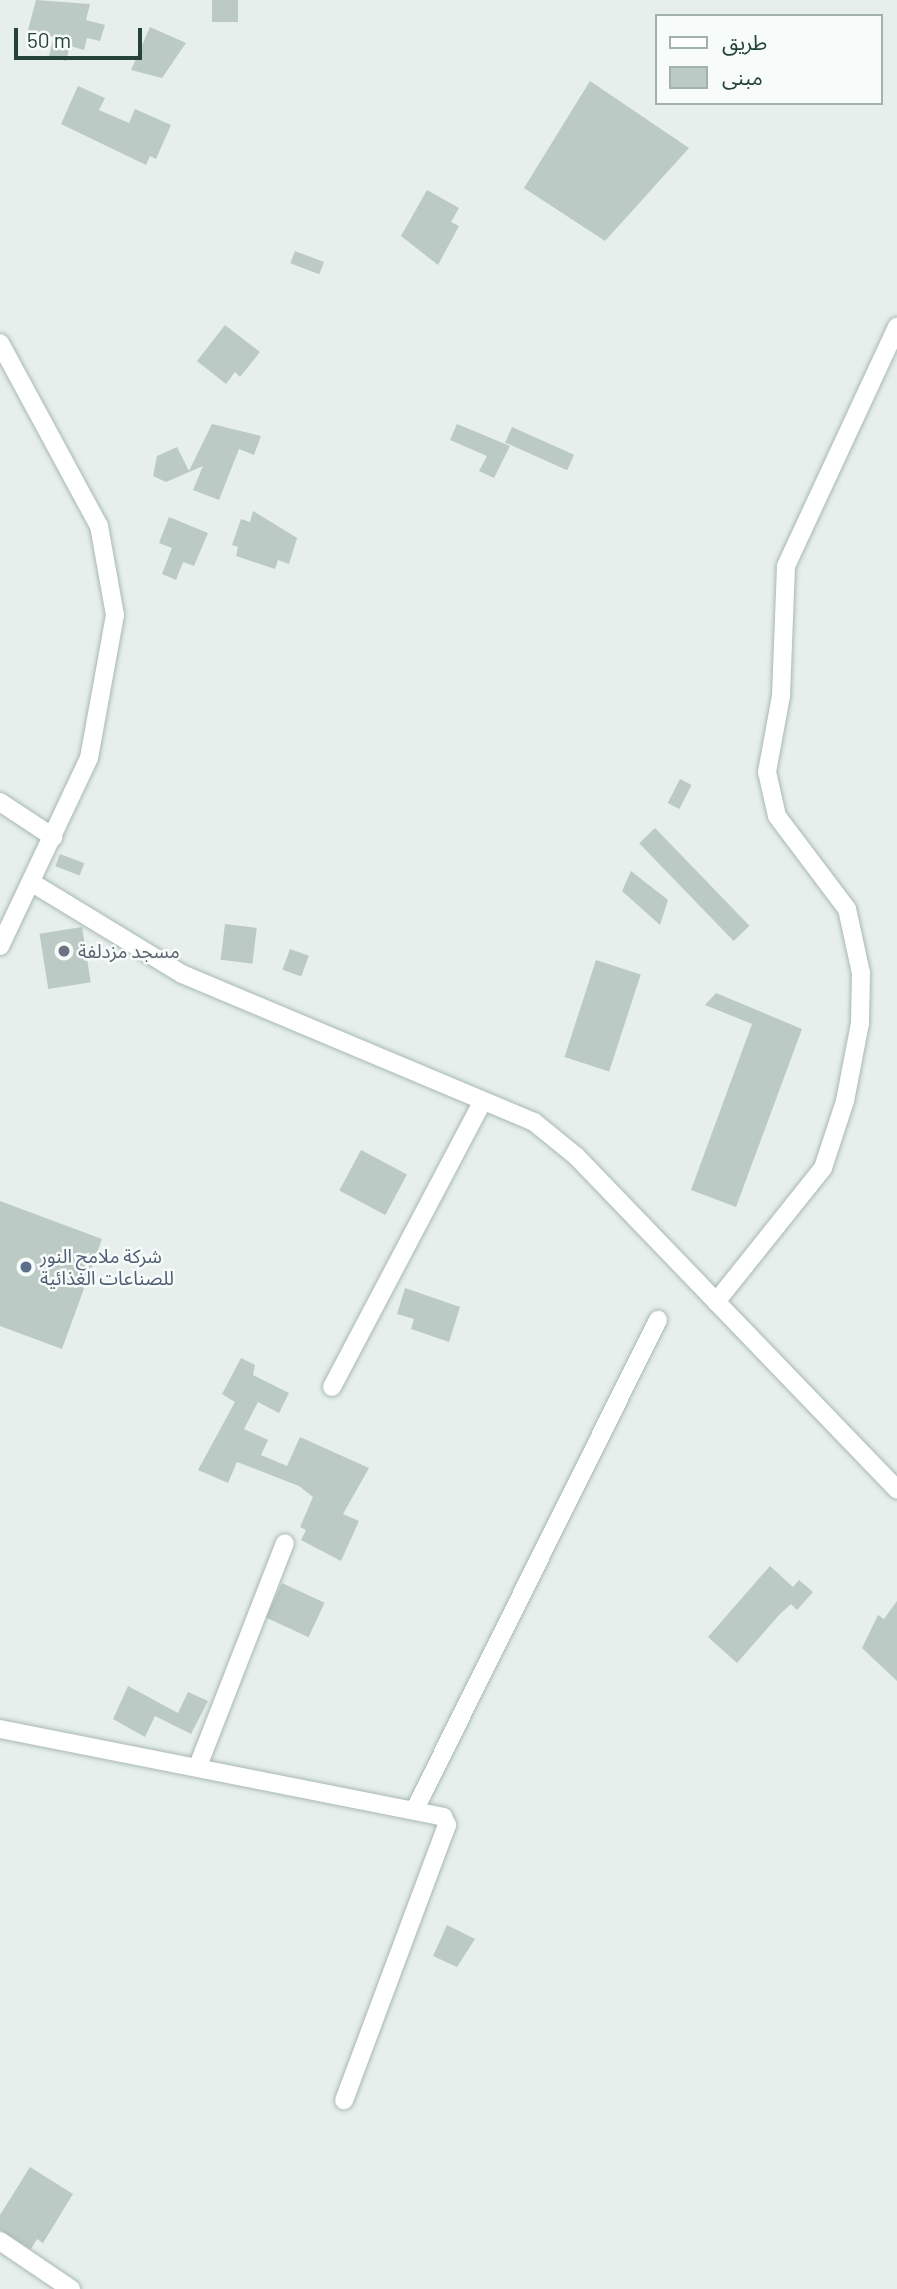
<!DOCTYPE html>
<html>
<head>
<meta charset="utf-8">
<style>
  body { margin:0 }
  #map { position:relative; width:897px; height:2289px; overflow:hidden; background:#e6efeb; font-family:Barlow,"Noto Sans Arabic",sans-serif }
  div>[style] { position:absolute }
  .building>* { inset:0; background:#bbcac4; transform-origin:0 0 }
  .roads { filter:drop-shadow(0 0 2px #a8b8b2) drop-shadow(0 0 2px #a8b8b2) }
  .minor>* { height:18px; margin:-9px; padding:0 9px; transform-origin:9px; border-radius:9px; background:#fff }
  .dots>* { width:19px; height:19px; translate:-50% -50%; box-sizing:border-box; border:4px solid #f7fbf9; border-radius:50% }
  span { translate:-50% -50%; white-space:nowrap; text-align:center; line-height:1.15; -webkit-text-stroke:5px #f7fbf9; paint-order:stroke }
  .worship-label { font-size:19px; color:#5b616d }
  .left { translate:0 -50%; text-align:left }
  .service-label { font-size:19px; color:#4e5e75 }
  .legend { position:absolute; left:655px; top:14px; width:228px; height:91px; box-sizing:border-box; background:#f7fbf9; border:2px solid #a3b1ad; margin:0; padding:9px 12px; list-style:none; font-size:21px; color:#24423a }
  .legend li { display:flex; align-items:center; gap:14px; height:35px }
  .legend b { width:35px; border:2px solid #a3b1ad }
  .scale { position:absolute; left:14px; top:28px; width:128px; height:32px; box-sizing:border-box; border:4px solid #24423a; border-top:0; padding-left:9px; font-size:21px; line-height:24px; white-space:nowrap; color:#24423a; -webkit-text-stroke:5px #f7fbf9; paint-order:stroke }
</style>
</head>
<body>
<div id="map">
  <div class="building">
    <div style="clip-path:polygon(36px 0,90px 4px,86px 20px,105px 25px,100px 41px,87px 38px,84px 50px,70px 46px,66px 61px,49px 56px,54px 37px,28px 30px)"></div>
    <div style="left:212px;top:0;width:26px;height:22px"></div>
    <div style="clip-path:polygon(150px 27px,186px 43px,162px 78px,131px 70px)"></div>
    <div style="clip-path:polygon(590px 81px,689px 148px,605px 241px,524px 188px)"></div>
    <div style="clip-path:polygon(78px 86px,105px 98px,99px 110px,129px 123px,135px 109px,171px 125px,156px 159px,150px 156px,146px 165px,61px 124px)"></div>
    <div style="clip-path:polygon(427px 190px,459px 208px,451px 222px,459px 226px,438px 265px,401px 236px)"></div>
    <div style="left:295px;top:251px;width:31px;height:13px;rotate:21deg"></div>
    <div style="clip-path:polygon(225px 325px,260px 352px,240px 377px,235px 372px,226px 384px,197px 361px)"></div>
    <div style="clip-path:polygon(212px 424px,261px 436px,254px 455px,239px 449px,219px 500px,193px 490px,203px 466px,166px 482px,153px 476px,157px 456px,177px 447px,189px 471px)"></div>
    <div style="clip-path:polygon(457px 424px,510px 446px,494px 478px,479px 471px,487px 456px,450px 440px)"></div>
    <div style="left:512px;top:427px;width:68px;height:17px;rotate:24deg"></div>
    <div style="clip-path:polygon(253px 511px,297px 538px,289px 564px,278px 560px,275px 569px,236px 556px,238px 547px,232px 545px,241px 519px,250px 522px)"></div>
    <div style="clip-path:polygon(169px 517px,208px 533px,194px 566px,183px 562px,176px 580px,162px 574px,172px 548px,159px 543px)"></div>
    <div style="left:680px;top:779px;width:13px;height:27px;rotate:27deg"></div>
    <div style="left:655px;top:828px;width:136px;height:22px;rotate:46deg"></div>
    <div style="left:60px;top:854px;width:26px;height:13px;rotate:21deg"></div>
    <div style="clip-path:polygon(631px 871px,668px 900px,660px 925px,622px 891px)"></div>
    <div style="left:225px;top:924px;width:32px;height:36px;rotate:7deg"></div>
    <div style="left:82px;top:927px;width:56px;height:43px;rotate:81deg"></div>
    <div style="left:290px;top:949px;width:20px;height:22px;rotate:20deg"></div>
    <div style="left:596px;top:960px;width:47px;height:102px;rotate:18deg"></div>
    <div style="clip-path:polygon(716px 993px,802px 1029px,736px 1207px,691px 1190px,752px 1024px,705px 1005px)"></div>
    <div style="left:361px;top:1150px;width:52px;height:46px;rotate:28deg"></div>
    <div style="clip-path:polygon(0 1201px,102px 1239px,62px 1349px,0 1326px)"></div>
    <div style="clip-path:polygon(405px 1288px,460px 1307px,449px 1342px,411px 1329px,414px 1319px,397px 1314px)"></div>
    <div style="clip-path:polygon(241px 1358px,255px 1365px,253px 1375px,289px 1393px,279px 1413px,258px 1402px,244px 1429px,268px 1440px,261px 1455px,287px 1466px,300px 1437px,369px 1468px,343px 1514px,359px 1521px,341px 1561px,301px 1540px,306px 1530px,300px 1527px,313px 1497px,299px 1486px,237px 1462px,228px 1483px,198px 1470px,235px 1402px,222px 1394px)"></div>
    <div style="clip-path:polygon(770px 1566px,793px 1587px,799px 1580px,813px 1592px,797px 1610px,791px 1604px,779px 1615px,737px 1663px,708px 1637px)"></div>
    <div style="left:282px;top:1583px;width:47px;height:38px;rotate:25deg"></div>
    <div style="clip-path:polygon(897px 1601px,897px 1681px,862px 1648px,878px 1615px,884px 1619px)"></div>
    <div style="clip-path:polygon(128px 1686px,178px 1713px,188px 1692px,208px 1701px,191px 1734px,155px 1716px,145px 1737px,113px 1719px)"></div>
    <div style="clip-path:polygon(447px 1925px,475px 1939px,457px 1967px,433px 1956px)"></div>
    <div style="clip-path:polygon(30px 2167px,73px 2194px,43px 2243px,37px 2239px,31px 2249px,0 2230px,0 2215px)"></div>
  </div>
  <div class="roads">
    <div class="minor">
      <div style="left:0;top:343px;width:208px;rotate:61.6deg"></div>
      <div style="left:99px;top:526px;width:90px;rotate:79.8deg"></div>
      <div style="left:115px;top:615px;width:145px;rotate:100.3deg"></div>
      <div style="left:89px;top:758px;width:208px;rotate:115.3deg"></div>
      <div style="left:0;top:802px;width:64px;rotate:33.4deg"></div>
      <div style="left:34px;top:884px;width:173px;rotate:31.3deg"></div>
      <div style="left:182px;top:974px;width:382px;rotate:22.8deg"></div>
      <div style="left:534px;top:1122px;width:54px;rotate:39deg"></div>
      <div style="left:576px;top:1156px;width:463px;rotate:46.1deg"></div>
      <div style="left:716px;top:1302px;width:171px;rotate:-51.4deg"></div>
      <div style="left:823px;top:1168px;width:71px;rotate:-71.8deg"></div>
      <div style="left:845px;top:1101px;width:79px;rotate:-79.1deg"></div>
      <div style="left:860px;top:1023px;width:50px;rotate:-88.9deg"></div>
      <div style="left:861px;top:973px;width:66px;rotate:-102.3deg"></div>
      <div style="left:847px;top:909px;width:116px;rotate:-127deg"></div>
      <div style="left:777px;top:816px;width:45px;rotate:-102.8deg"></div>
      <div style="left:767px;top:772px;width:77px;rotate:-79.6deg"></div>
      <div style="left:781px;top:696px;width:130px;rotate:-87.8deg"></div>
      <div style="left:786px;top:566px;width:264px;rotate:-65.1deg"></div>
      <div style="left:332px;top:1387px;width:322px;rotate:-62.2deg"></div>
      <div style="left:0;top:1729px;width:452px;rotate:11.2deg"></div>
      <div style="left:443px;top:1817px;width:9px;rotate:63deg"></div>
      <div style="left:447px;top:1825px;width:294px;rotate:110.5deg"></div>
      <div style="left:198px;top:1766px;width:239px;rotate:-68.7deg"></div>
      <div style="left:416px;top:1807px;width:544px;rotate:-63.58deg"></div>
      <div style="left:0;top:2241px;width:86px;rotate:34.1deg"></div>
    </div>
  </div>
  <div class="dots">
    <div style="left:64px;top:951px;background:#6b7280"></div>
    <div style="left:26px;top:1267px;background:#5c6f8a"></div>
  </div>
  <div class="worship-label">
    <span class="left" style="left:78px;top:951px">مسجد مزدلفة</span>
  </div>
  <div class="service-label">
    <span class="left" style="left:40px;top:1267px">شركة ملامح النور<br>للصناعات الغذائية</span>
  </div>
  <ul class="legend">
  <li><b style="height:9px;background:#fff"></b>طريق</li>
  <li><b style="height:19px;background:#bbcac4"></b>مبنى</li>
  </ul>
  <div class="scale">50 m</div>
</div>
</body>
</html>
